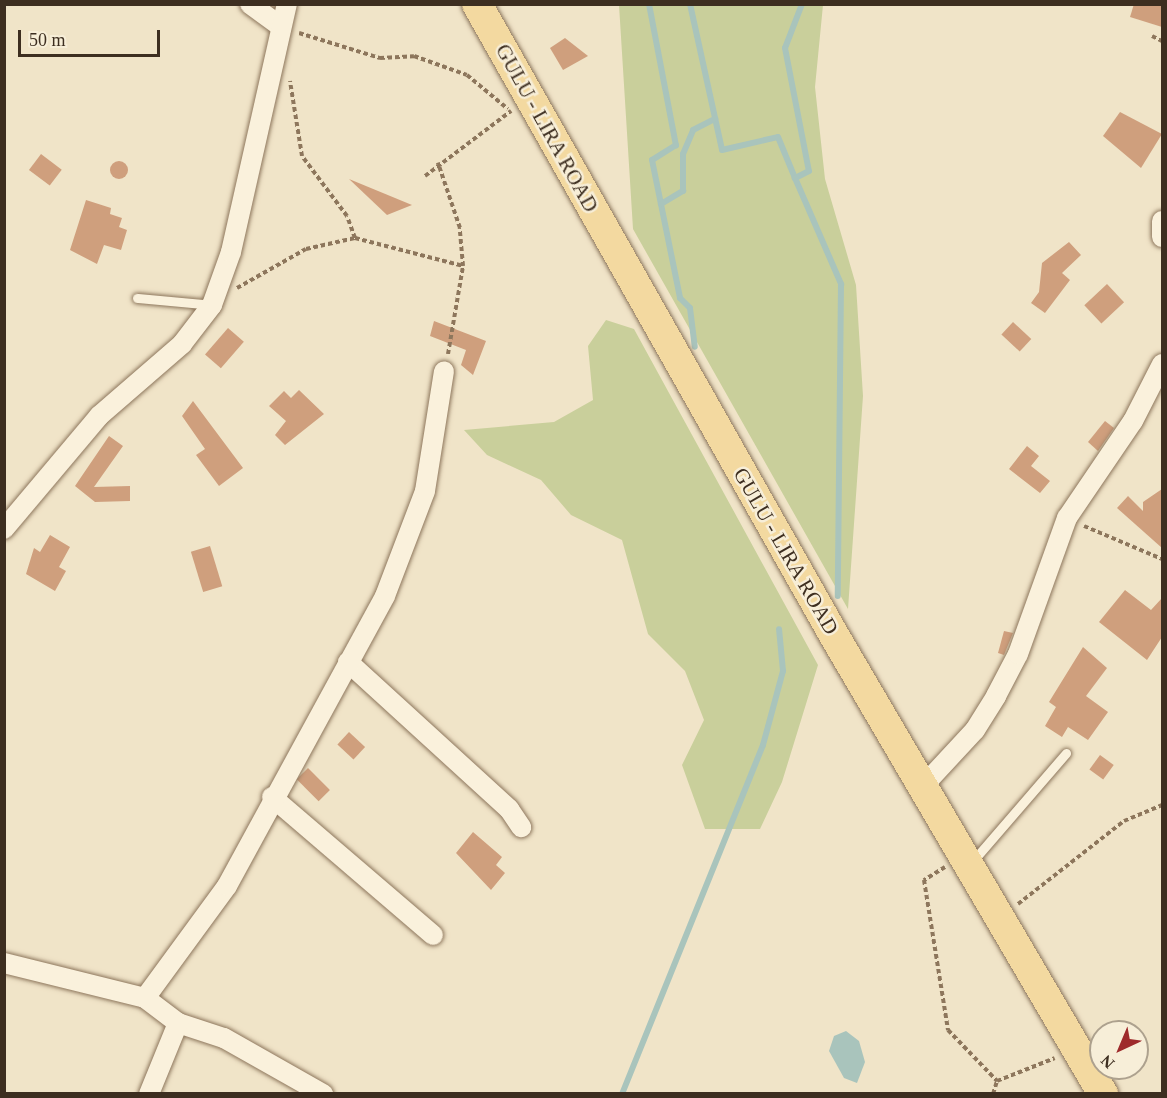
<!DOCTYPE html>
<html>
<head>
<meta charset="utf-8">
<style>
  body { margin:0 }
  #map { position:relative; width:1167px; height:1098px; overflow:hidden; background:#f0e4c8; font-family:Georgia,serif }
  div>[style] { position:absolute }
  .green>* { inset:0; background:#c9cf9b }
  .water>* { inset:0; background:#a9c4bc }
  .stream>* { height:6px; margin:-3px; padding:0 3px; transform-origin:3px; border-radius:3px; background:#a9c4bc }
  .building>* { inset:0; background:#cf9f7d; transform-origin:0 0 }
  .round { border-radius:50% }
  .path>* { height:4px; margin-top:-2px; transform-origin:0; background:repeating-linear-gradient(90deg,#8d765c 0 4.5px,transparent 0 7.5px) }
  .roads { filter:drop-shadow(0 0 2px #8d765c) drop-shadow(0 0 2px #8d765c) }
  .service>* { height:9px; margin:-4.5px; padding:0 4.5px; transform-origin:4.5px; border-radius:4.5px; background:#faf1dc }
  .minor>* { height:20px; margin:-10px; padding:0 10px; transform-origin:10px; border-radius:10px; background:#faf1dc }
  .primary>* { height:30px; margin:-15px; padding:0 15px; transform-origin:15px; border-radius:15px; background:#f3d9a0 }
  span { translate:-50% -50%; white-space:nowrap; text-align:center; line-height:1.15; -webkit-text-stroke:5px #f7eed8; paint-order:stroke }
  .street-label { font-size:21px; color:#3d2e20 }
  .frame { position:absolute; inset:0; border:6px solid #3d2e20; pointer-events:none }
  .north { position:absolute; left:1089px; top:1020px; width:60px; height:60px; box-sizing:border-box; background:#f7eed8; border:2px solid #ada18e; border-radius:50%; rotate:224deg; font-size:16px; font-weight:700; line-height:24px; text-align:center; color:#3d2e20 }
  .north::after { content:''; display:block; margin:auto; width:21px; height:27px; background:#9e2a2b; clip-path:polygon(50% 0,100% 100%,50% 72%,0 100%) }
  .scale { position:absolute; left:18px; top:30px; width:142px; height:27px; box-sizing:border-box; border:3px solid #3d2e20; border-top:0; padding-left:8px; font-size:18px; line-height:21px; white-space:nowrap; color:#3d2e20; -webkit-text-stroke:4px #f7eed8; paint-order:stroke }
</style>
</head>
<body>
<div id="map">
  <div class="green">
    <div style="clip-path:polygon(619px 5px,823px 5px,815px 87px,825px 179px,856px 285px,863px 396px,848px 609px,633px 229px)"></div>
    <div style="clip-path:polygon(606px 320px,634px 329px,818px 665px,782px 782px,760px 829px,705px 829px,682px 765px,704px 720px,685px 671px,648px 634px,622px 540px,571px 515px,541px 480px,487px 455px,464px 430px,554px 422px,593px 400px,588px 346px)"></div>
  </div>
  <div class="water">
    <div style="clip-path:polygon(846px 1031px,859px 1041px,865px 1062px,857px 1083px,844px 1078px,829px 1051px,834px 1036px)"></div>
  </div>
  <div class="stream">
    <div style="left:649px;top:4px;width:144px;rotate:79.2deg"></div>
    <div style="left:676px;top:145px;width:28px;rotate:148deg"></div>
    <div style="left:652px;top:160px;width:141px;rotate:78.5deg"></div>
    <div style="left:680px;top:298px;width:14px;rotate:45deg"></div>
    <div style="left:690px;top:308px;width:39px;rotate:83deg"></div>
    <div style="left:690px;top:4px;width:149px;rotate:77.6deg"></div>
    <div style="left:722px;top:150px;width:57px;rotate:-13.1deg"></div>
    <div style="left:778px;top:137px;width:44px;rotate:67.5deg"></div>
    <div style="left:802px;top:4px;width:47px;rotate:111.1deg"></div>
    <div style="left:785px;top:48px;width:125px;rotate:79deg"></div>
    <div style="left:809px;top:171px;width:16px;rotate:153deg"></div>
    <div style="left:795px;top:178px;width:116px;rotate:66.5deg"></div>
    <div style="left:841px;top:284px;width:312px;rotate:90.6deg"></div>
    <div style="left:661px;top:204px;width:26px;rotate:-31deg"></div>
    <div style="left:683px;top:191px;width:37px;rotate:-90deg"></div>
    <div style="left:683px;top:154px;width:26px;rotate:-67deg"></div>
    <div style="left:693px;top:130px;width:25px;rotate:-27deg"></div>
    <div style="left:622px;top:1094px;width:376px;rotate:-68deg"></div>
    <div style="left:763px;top:745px;width:77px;rotate:-74.9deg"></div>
    <div style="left:783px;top:671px;width:42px;rotate:-95.4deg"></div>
  </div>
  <div class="building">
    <div style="clip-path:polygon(1134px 4px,1162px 4px,1162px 27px,1130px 17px)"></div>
    <div style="clip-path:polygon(565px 38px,588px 56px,563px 70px,550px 48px)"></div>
    <div style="clip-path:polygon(1120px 112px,1162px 134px,1141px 168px,1103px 136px)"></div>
    <div style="left:41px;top:154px;width:26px;height:20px;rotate:37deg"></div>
    <div class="round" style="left:110px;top:161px;width:18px;height:18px"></div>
    <div style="clip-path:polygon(349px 179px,412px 205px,387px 215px)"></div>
    <div style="clip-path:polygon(86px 200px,111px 208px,110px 214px,122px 218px,119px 227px,127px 230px,121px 250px,104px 245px,97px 264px,70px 250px)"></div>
    <div style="clip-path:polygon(1069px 242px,1081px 255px,1062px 273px,1070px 280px,1045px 313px,1031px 303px,1039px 292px,1042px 263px)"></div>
    <div style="left:1107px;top:284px;width:25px;height:31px;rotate:47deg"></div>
    <div style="clip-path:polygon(434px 321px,486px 341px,473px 375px,461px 365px,466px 350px,430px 336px)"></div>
    <div style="left:1013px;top:322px;width:25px;height:17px;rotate:43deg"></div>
    <div style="left:228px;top:328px;width:21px;height:35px;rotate:41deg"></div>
    <div style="clip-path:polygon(299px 390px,324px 414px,285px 445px,275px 435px,286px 421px,269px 406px,284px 391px,291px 398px)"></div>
    <div style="clip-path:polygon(193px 401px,243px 468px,219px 486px,196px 455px,205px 449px,182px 416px)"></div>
    <div style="clip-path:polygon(1105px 421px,1114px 428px,1098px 451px,1088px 442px)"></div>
    <div style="clip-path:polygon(109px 436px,123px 446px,94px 487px,130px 486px,130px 501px,95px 502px,75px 486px)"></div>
    <div style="clip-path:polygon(1027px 446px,1039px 456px,1031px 466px,1050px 481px,1040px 493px,1009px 469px)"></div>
    <div style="clip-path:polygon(1162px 489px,1162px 548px,1117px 508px,1128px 496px,1143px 511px,1143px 502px)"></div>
    <div style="clip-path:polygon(50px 535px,70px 547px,59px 567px,66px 571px,55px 591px,26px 574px,34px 548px,40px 552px)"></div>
    <div style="left:210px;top:546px;width:42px;height:20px;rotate:73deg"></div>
    <div style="clip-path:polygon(1125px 590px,1151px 610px,1162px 598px,1162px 637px,1147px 660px,1099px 622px)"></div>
    <div style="clip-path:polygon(1004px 631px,1013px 633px,1004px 655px,998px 653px)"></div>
    <div style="clip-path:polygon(1083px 647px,1107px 668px,1086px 696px,1108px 712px,1088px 740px,1068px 727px,1062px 737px,1045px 726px,1056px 707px,1049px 702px)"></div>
    <div style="left:349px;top:732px;width:22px;height:17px;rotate:43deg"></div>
    <div style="left:1100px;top:755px;width:17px;height:18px;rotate:36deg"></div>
    <div style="left:308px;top:768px;width:31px;height:16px;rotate:45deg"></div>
    <div style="clip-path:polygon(473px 832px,502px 857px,496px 865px,505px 873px,491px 890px,456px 853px)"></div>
  </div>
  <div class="path">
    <div style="left:299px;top:33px;width:85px;rotate:17.2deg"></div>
    <div style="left:380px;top:58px;width:34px;rotate:-3deg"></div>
    <div style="left:414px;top:56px;width:56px;rotate:19.7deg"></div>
    <div style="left:467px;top:75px;width:53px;rotate:39.7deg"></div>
    <div style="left:1152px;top:36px;width:11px;rotate:27deg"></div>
    <div style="left:425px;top:176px;width:108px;rotate:-37.1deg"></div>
    <div style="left:355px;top:238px;width:112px;rotate:14.5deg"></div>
    <div style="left:463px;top:266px;width:38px;rotate:-95deg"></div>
    <div style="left:460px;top:228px;width:69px;rotate:-108.7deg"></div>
    <div style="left:237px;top:288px;width:79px;rotate:-29.5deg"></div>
    <div style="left:306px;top:249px;width:50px;rotate:-12.7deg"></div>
    <div style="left:355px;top:238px;width:23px;rotate:-110deg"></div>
    <div style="left:347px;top:216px;width:75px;rotate:-126.9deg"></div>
    <div style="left:302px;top:156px;width:76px;rotate:-99.1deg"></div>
    <div style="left:448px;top:354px;width:89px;rotate:-80.3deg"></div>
    <div style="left:1084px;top:526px;width:85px;rotate:22.9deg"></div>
    <div style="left:945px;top:867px;width:25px;rotate:148deg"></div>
    <div style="left:924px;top:880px;width:152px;rotate:80.9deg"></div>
    <div style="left:948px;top:1030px;width:71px;rotate:46.1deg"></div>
    <div style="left:1018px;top:904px;width:135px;rotate:-38.1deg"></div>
    <div style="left:1124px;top:821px;width:41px;rotate:-22.8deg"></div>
    <div style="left:993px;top:1094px;width:14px;rotate:-73deg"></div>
    <div style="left:997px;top:1081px;width:62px;rotate:-21.6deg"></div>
  </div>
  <div class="roads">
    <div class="service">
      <div style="left:137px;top:298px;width:75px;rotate:5.3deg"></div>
      <div style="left:972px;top:862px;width:144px;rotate:-49.2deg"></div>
    </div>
    <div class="minor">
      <div style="left:250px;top:4px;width:36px;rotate:36deg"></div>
      <div style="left:1162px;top:221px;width:16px;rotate:90deg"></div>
      <div style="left:4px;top:529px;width:148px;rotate:-49.9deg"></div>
      <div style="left:99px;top:416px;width:110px;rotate:-40.9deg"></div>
      <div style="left:182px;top:344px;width:49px;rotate:-52.4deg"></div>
      <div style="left:212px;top:305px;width:56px;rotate:-70.3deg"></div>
      <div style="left:231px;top:252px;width:254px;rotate:-77.3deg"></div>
      <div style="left:348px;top:662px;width:218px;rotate:42.4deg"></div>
      <div style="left:509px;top:809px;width:22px;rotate:56deg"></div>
      <div style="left:924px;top:785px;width:75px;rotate:-47.2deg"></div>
      <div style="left:975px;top:730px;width:40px;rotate:-58deg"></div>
      <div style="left:996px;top:696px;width:47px;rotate:-62.4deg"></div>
      <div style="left:1018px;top:654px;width:145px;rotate:-70.2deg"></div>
      <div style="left:1067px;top:518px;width:117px;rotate:-55.8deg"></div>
      <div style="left:1133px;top:421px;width:64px;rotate:-63deg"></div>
      <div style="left:272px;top:797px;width:212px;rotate:40.6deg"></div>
      <div style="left:4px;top:963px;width:145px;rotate:13.9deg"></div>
      <div style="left:145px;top:998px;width:139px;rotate:-53.8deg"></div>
      <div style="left:227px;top:886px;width:330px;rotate:-61.4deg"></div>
      <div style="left:385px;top:596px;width:112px;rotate:-69.1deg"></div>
      <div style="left:425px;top:491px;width:121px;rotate:-81deg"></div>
      <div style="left:145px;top:998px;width:41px;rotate:37.1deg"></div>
      <div style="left:178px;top:1023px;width:48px;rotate:18.1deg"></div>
      <div style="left:224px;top:1038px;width:114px;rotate:29.5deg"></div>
      <div style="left:149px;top:1094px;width:77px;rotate:-67.8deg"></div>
    </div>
    <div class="primary">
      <div style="left:477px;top:4px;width:727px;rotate:60.51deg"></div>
      <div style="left:835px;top:637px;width:530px;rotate:59.61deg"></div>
    </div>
  </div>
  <div class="street-label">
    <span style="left:547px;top:128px;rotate:61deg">GULU - LIRA ROAD</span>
    <span style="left:786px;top:551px;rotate:60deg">GULU - LIRA ROAD</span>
  </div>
  <div class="frame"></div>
  <div class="north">N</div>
  <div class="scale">50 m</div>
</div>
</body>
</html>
